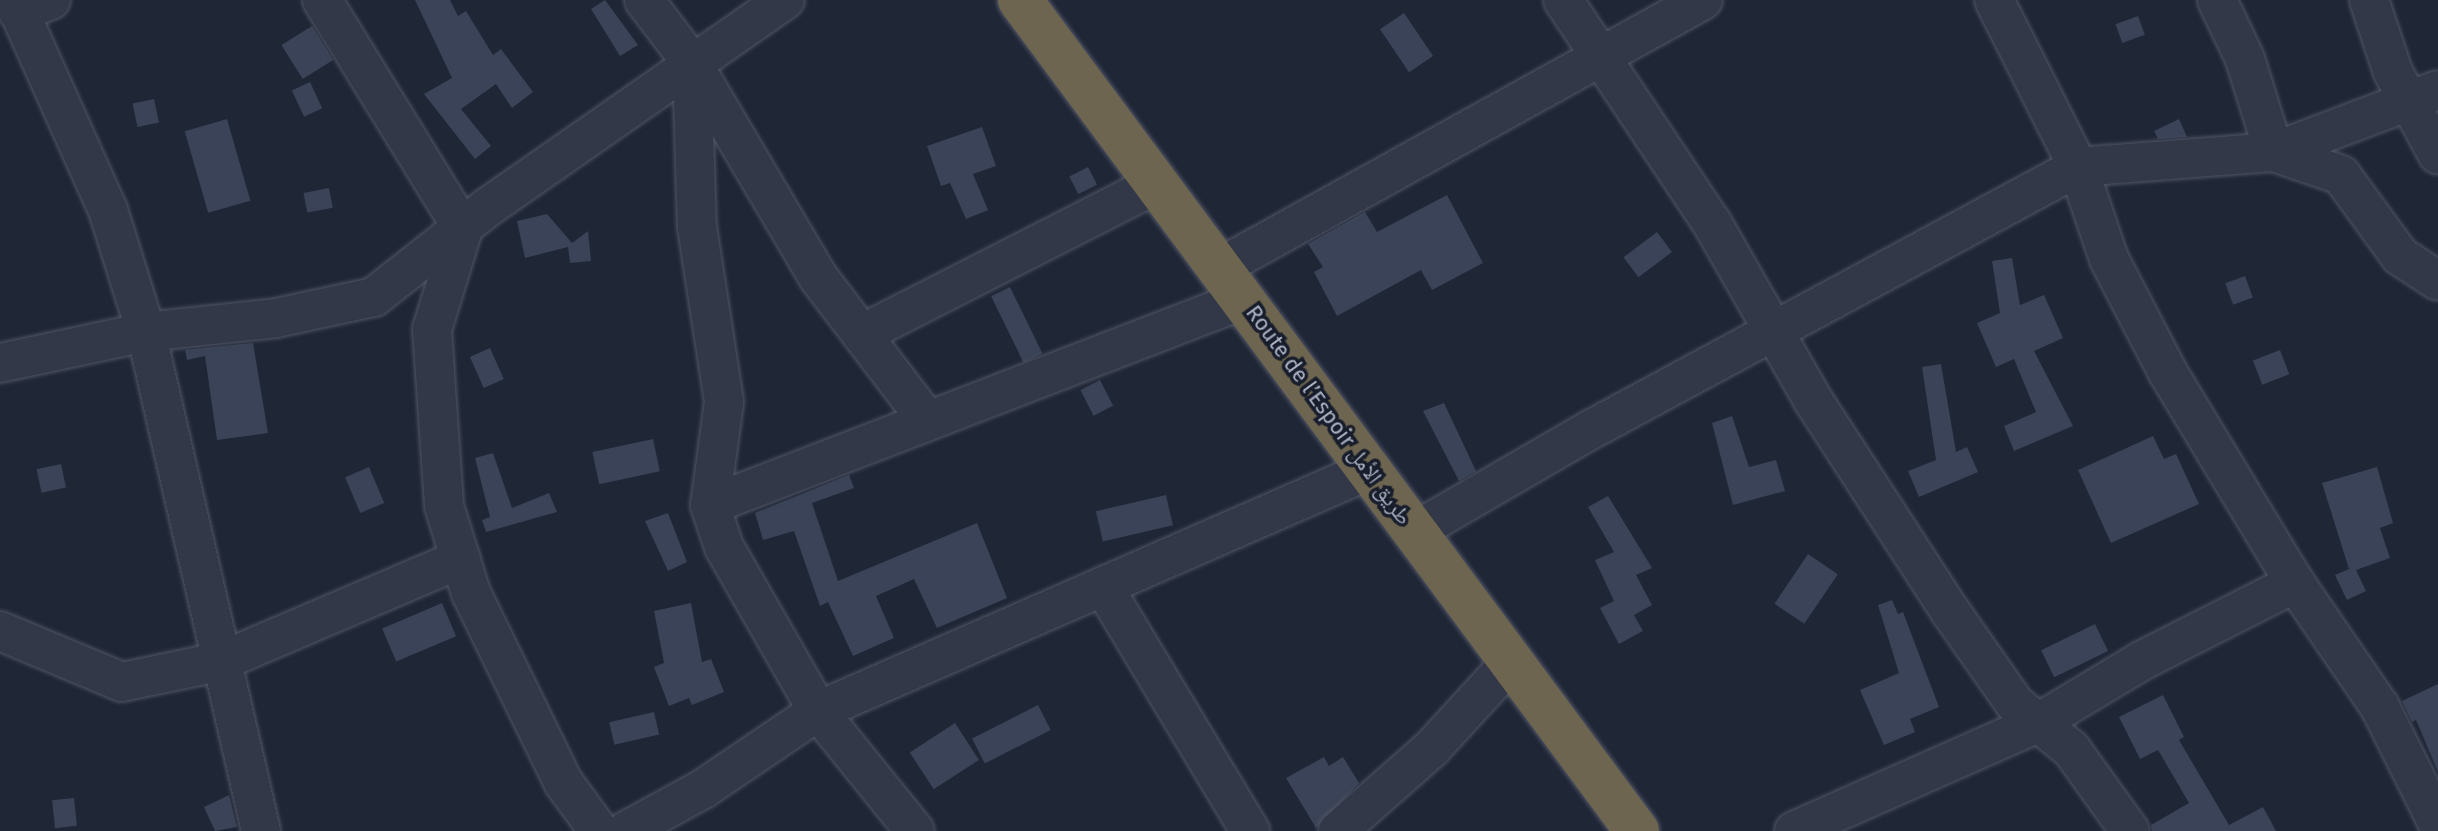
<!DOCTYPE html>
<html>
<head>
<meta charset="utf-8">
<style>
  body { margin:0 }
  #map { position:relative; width:2438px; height:831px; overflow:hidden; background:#1f2636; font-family:"Fira Sans","Noto Naskh Arabic",sans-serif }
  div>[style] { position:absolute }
  .building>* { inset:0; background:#3a4357; transform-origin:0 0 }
  .roads { filter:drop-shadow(0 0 2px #505565) drop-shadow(0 0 2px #505565) }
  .minor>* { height:38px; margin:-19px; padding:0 19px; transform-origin:19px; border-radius:19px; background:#323847 }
  .highway>* { height:44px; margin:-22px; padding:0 22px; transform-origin:22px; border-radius:22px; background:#6d654f }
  span { translate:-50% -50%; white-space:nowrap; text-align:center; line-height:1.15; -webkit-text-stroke:7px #181d2b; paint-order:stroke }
  .street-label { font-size:22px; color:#acb2c4 }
</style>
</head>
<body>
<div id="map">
  <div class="building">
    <div style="clip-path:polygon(415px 0,450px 0,458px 16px,466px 11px,493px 55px,501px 49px,533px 92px,512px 108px,496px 84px,461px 109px,491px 146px,475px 159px,424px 94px,452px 78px)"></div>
    <div style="clip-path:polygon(605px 0,638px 45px,620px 56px,591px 9px)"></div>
    <div style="left:1404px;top:13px;width:52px;height:29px;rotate:56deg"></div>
    <div style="left:2138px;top:16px;width:20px;height:24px;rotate:70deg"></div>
    <div style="left:312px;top:26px;width:40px;height:36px;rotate:58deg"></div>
    <div style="left:310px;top:82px;width:29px;height:20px;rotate:65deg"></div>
    <div style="left:154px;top:99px;width:24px;height:22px;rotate:78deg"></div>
    <div style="left:227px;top:119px;width:85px;height:44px;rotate:74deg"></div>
    <div style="clip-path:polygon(2179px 119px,2187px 137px,2158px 139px,2154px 131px)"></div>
    <div style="clip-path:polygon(982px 127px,996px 166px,973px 174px,988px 210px,966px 219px,950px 183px,941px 186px,927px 146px)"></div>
    <div style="left:1088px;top:167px;width:20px;height:21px;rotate:63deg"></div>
    <div style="left:329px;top:188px;width:20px;height:26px;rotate:79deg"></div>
    <div style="clip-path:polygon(1447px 195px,1483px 263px,1432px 290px,1421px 270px,1337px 316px,1314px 272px,1323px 267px,1308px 244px,1365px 212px,1377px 232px)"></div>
    <div style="clip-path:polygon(547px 214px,572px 243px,588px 231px,591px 261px,570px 263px,568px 247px,525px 258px,517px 221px)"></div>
    <div style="left:1657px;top:232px;width:25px;height:42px;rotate:53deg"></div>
    <div style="clip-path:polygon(2012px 258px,2020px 305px,2044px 295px,2063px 338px,2034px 351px,2073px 426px,2014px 451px,2004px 426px,2036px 412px,2014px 359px,1996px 367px,1977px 323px,2000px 313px,1992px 261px)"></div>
    <div style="left:2245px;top:276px;width:23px;height:21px;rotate:70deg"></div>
    <div style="left:1010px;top:287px;width:74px;height:21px;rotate:64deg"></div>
    <div style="clip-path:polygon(253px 343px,268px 433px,217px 440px,205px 356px,187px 360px,185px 350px)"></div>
    <div style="left:490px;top:348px;width:34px;height:22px;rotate:66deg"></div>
    <div style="left:2280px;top:350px;width:26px;height:29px;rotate:69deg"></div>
    <div style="clip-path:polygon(1941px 364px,1956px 452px,1967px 447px,1978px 472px,1919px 497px,1908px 471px,1936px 460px,1922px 367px)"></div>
    <div style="left:1100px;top:380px;width:29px;height:22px;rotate:63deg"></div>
    <div style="clip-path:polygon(1444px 403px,1476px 471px,1459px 481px,1423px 411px)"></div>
    <div style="clip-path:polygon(1732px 416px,1749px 467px,1776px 460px,1785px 491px,1733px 505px,1712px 423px)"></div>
    <div style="clip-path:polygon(2153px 436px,2164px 459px,2176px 454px,2199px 504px,2111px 543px,2078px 470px)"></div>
    <div style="left:653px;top:439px;width:33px;height:62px;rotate:78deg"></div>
    <div style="clip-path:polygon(493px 453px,512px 508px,549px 493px,557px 512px,486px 532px,482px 520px,490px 517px,475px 458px)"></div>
    <div style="left:61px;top:464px;width:24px;height:25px;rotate:78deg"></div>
    <div style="left:369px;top:467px;width:39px;height:26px;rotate:67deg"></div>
    <div style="clip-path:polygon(2377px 467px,2393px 523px,2380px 528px,2390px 558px,2356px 570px,2366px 591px,2347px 600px,2335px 575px,2349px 569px,2322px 483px)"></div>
    <div style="clip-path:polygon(849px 475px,854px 488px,812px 503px,838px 581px,977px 523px,1007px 598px,937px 628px,914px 579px,876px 596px,894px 638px,853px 656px,828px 602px,820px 606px,794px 531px,763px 540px,755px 513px)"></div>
    <div style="left:1166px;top:495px;width:31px;height:72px;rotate:77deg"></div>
    <div style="clip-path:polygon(1608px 496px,1652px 568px,1636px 575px,1652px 605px,1634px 615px,1643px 631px,1619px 644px,1600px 608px,1614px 601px,1595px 560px,1614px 552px,1588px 507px)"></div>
    <div style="clip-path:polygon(668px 513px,687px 562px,668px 571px,645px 521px)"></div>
    <div style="left:1808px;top:554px;width:36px;height:60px;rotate:34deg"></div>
    <div style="clip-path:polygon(1892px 600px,1898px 614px,1903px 612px,1939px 707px,1910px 719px,1915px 732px,1884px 745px,1860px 690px,1899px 673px,1878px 605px)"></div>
    <div style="left:442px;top:603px;width:36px;height:65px;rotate:67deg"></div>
    <div style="clip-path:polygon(691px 603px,702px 662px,711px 659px,724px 692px,692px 705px,689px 698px,669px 706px,654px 667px,664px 663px,654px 611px)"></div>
    <div style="left:2095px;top:624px;width:30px;height:60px;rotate:64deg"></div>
    <div style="clip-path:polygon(2438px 684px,2438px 772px,2416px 720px,2412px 722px,2402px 701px)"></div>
    <div style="clip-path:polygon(2163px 695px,2184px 737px,2179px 740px,2229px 825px,2263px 807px,2276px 831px,2152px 831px,2151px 825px,2189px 803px,2158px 750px,2140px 759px,2119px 717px)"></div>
    <div style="left:1038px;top:705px;width:28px;height:74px;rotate:63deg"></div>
    <div style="left:654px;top:712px;width:23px;height:46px;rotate:77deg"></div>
    <div style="left:955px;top:723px;width:44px;height:54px;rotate:57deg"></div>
    <div style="clip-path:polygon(1324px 757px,1329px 766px,1343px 757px,1359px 783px,1316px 828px,1286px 778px)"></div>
    <div style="clip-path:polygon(229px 795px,237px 827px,215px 831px,204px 807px)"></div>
    <div style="left:74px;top:798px;width:28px;height:22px;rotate:84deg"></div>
  </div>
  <div class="roads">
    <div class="minor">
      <div style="left:14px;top:0;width:230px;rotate:65.9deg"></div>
      <div style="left:108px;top:210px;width:128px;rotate:72.7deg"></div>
      <div style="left:146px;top:332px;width:512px;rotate:77.02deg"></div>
      <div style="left:322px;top:0;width:269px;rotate:58.4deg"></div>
      <div style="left:463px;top:229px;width:105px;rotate:107.2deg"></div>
      <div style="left:432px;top:329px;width:177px;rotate:86.1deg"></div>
      <div style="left:444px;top:506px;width:91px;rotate:72.8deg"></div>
      <div style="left:471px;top:593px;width:210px;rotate:64deg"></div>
      <div style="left:563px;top:782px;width:61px;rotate:53.7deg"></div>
      <div style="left:644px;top:0;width:79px;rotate:52.7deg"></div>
      <div style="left:692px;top:63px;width:248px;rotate:59.5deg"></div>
      <div style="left:818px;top:277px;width:180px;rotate:52.7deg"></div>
      <div style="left:1563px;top:0;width:268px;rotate:56.3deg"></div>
      <div style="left:1712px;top:223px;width:204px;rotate:60.3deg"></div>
      <div style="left:1813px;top:400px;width:252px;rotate:57deg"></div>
      <div style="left:1950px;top:611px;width:113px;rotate:55deg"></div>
      <div style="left:2015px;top:704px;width:72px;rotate:38.8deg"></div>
      <div style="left:2071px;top:749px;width:101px;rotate:54.3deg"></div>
      <div style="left:1994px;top:0;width:187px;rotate:63.3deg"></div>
      <div style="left:2078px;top:167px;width:97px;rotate:71.4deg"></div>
      <div style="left:2109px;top:259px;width:126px;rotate:62.6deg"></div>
      <div style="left:2167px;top:371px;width:248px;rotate:58.9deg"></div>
      <div style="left:2295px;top:583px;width:150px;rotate:55.6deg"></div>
      <div style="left:2380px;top:707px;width:131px;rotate:63.6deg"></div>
      <div style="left:2217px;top:0;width:65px;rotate:64.6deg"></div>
      <div style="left:2245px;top:59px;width:97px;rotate:72.7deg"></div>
      <div style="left:2274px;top:152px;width:175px;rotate:-20.7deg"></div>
      <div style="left:2369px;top:0;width:76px;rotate:71.6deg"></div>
      <div style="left:2393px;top:72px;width:94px;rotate:61.5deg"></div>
      <div style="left:18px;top:12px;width:35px;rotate:-20deg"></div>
      <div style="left:692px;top:63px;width:164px;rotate:88.3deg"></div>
      <div style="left:697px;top:227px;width:177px;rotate:81.2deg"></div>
      <div style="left:724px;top:402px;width:104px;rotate:97.7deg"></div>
      <div style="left:710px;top:505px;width:44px;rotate:71.6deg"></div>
      <div style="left:724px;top:547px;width:189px;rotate:60.2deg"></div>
      <div style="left:818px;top:711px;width:154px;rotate:51.1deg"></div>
      <div style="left:1219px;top:268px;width:553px;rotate:-28.97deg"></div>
      <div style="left:862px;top:334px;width:332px;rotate:-27deg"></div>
      <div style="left:0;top:363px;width:149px;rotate:-12deg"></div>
      <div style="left:146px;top:332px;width:131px;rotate:-6.1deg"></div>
      <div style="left:276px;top:318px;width:100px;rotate:-12.1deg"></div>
      <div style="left:374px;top:297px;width:145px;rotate:-38.3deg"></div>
      <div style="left:488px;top:207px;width:362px;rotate:-34.9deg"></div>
      <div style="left:710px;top:505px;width:573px;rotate:-21.06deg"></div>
      <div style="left:1414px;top:532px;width:206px;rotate:-30.1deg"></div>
      <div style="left:1592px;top:429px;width:552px;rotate:-28.33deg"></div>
      <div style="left:2078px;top:167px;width:197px;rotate:-4.4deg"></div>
      <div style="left:2274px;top:152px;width:71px;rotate:18.9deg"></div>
      <div style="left:2341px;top:175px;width:100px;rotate:53.9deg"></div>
      <div style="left:2400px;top:256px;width:45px;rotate:33.3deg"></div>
      <div style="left:1103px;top:586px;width:286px;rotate:59deg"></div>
      <div style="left:0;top:631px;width:132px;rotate:22.7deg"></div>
      <div style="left:122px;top:682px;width:99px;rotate:-11.7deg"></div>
      <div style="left:219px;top:662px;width:263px;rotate:-23.1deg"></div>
      <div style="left:626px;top:831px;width:88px;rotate:-28.6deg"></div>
      <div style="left:703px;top:789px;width:139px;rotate:-34.1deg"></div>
      <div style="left:818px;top:711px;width:601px;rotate:-23.62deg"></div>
      <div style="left:1338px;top:831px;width:125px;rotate:-41.4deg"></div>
      <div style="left:1432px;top:748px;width:115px;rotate:-47.5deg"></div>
      <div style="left:1794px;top:831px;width:267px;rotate:-23.9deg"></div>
      <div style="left:2038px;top:723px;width:120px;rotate:-31deg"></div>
      <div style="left:2141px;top:661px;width:173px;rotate:-26.9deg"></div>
    </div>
    <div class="highway">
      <div style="left:1020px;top:0;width:1035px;rotate:53.41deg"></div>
    </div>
  </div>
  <div class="street-label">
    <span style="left:1329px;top:415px;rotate:54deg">Route de l’Espoir طريق الأمل</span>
  </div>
</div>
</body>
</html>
